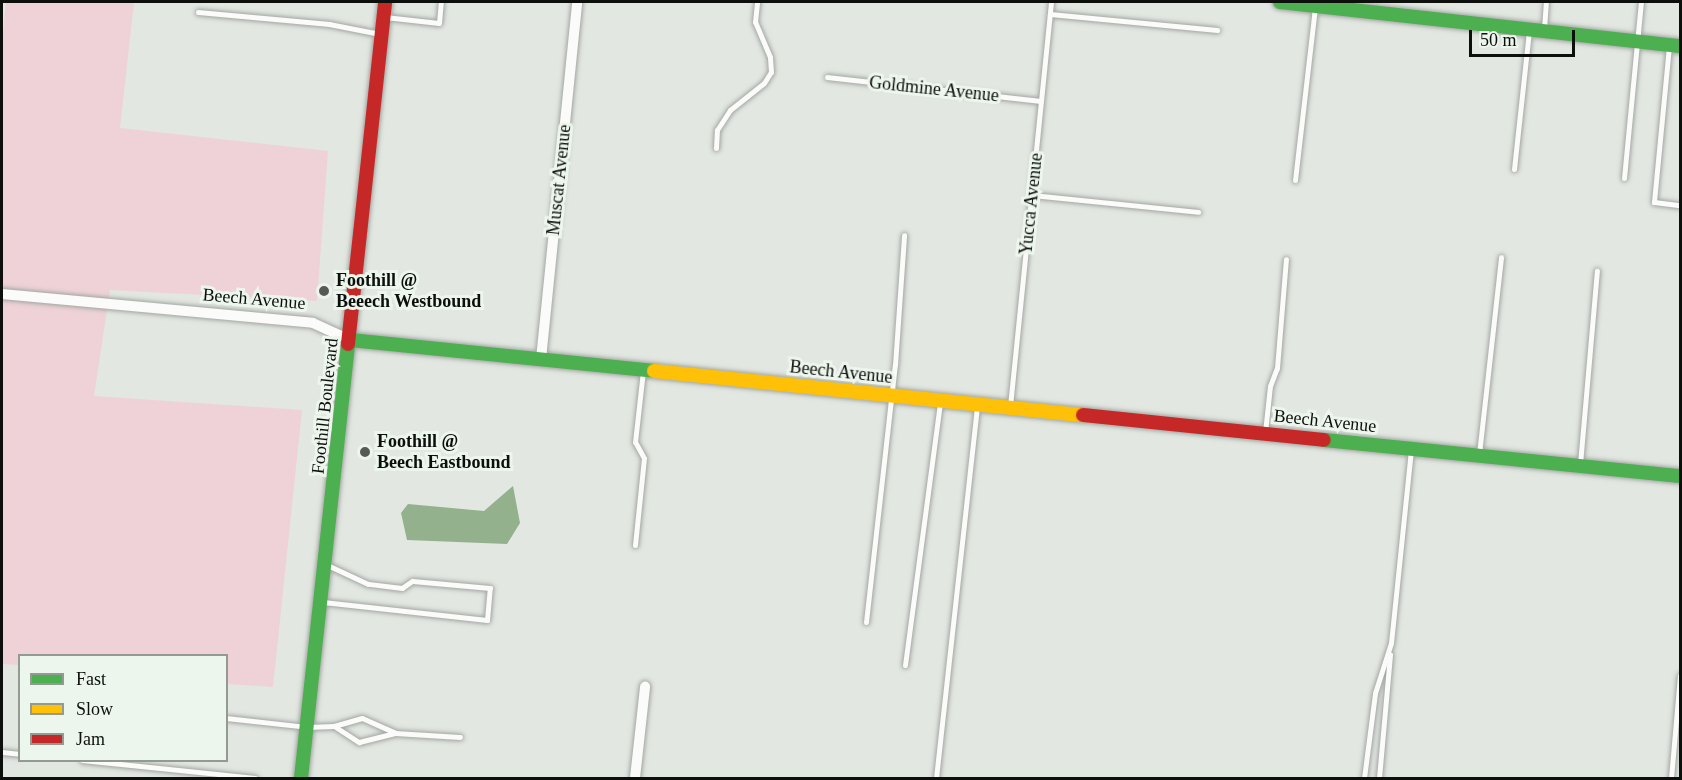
<!DOCTYPE html>
<html>
<head>
<meta charset="utf-8">
<style>
  body { margin:0 }
  #map { position:relative; width:1682px; height:780px; overflow:hidden; background:#e2e7e1; font-family:"Times New Roman",serif }
  div>[style] { position:absolute }
  .green>* { inset:0; background:#eed2d7 }
  .water>* { inset:0; background:#94b18e }
  .roads { filter:drop-shadow(0 0 2px #a3a7a3) drop-shadow(0 0 2px #a3a7a3) }
  .lane>* { height:5px; margin:-2.5px; padding:0 2.5px; transform-origin:2.5px; border-radius:2.5px; background:#fbfbfa }
  .street>* { height:10px; margin:-5px; padding:0 5px; transform-origin:5px; border-radius:5px; background:#fbfbfa }
  .fast>* { height:14px; margin:-7px; padding:0 7px; transform-origin:7px; border-radius:7px; background:#4caf50 }
  .slow>* { height:14px; margin:-7px; padding:0 7px; transform-origin:7px; border-radius:7px; background:#ffc107 }
  .jam>* { height:14px; margin:-7px; padding:0 7px; transform-origin:7px; border-radius:7px; background:#c62828 }
  .dots>* { width:16px; height:16px; translate:-50% -50%; box-sizing:border-box; border:3px solid #edf6ec; border-radius:50% }
  span { translate:-50% -50%; white-space:nowrap; text-align:center; line-height:1.15; -webkit-text-stroke:6px #edf6ec; paint-order:stroke }
  .street-label { font-size:18px; color:#0c0f0c }
  .poi-label { font-size:18px; color:#0c0f0c; font-weight:700 }
  .left { translate:0 -50%; text-align:left }
  .frame { position:absolute; inset:0; border:3px solid #0c0f0c; pointer-events:none }
  .legend { position:absolute; left:18px; top:654px; width:210px; height:108px; box-sizing:border-box; background:#edf6ec; border:2px solid #939a92; margin:0; padding:8px 10px; list-style:none; font-size:18px; color:#0c0f0c }
  .legend li { display:flex; align-items:center; gap:12px; height:30px }
  .legend b { width:30px; border:2px solid #939a92 }
  .scale { position:absolute; left:1469px; top:30px; width:106px; height:27px; box-sizing:border-box; border:3px solid #0c0f0c; border-top:0; padding-left:8px; font-size:18px; line-height:21px; white-space:nowrap; color:#0c0f0c; -webkit-text-stroke:4px #edf6ec; paint-order:stroke }
</style>
</head>
<body>
<div id="map">
  <div class="green">
    <div style="clip-path:polygon(6px 2px,134px 2px,120px 128px,328px 151px,317px 301px,110px 290px,94px 396px,302px 410px,273px 687px,227px 684px,226px 656px,20px 656px,19px 665px,2px 664px,2px 45px)"></div>
  </div>
  <div class="water">
    <div style="clip-path:polygon(513px 486px,520px 523px,507px 544px,407px 540px,401px 513px,408px 504px,484px 511px)"></div>
  </div>
  <div class="roads">
    <div class="lane">
      <div style="left:198px;top:12px;width:132px;rotate:5.2deg"></div>
      <div style="left:329px;top:24px;width:52px;rotate:11.1deg"></div>
      <div style="left:1050px;top:14px;width:168px;rotate:5.5deg"></div>
      <div style="left:385px;top:17px;width:54px;rotate:6.3deg"></div>
      <div style="left:439px;top:23px;width:21px;rotate:-85deg"></div>
      <div style="left:1544px;top:29px;width:27px;rotate:-86deg"></div>
      <div style="left:1669px;top:46px;width:157px;rotate:95.5deg"></div>
      <div style="left:1654px;top:202px;width:26px;rotate:7deg"></div>
      <div style="left:827px;top:77px;width:215px;rotate:6.4deg"></div>
      <div style="left:716px;top:148px;width:18px;rotate:-87deg"></div>
      <div style="left:717px;top:130px;width:24px;rotate:-57deg"></div>
      <div style="left:730px;top:110px;width:43px;rotate:-38.5deg"></div>
      <div style="left:764px;top:83px;width:13px;rotate:-58deg"></div>
      <div style="left:771px;top:72px;width:15px;rotate:-94deg"></div>
      <div style="left:770px;top:57px;width:38px;rotate:-113deg"></div>
      <div style="left:755px;top:22px;width:20px;rotate:-84deg"></div>
      <div style="left:1514px;top:169px;width:139px;rotate:-83.8deg"></div>
      <div style="left:1624px;top:178px;width:177px;rotate:-84.5deg"></div>
      <div style="left:1295px;top:180px;width:174px;rotate:-83.4deg"></div>
      <div style="left:1032px;top:195px;width:167px;rotate:5.8deg"></div>
      <div style="left:1010px;top:406px;width:406px;rotate:-84.2deg"></div>
      <div style="left:1265px;top:432px;width:46px;rotate:-83.8deg"></div>
      <div style="left:1270px;top:386px;width:19px;rotate:-69deg"></div>
      <div style="left:1277px;top:368px;width:109px;rotate:-85.3deg"></div>
      <div style="left:1479px;top:454px;width:198px;rotate:-83.6deg"></div>
      <div style="left:1580px;top:464px;width:194px;rotate:-85deg"></div>
      <div style="left:635px;top:545px;width:87px;rotate:-84.1deg"></div>
      <div style="left:644px;top:458px;width:18px;rotate:-119deg"></div>
      <div style="left:635px;top:442px;width:71px;rotate:-83.6deg"></div>
      <div style="left:323px;top:602px;width:165px;rotate:6.3deg"></div>
      <div style="left:487px;top:620px;width:32px;rotate:-85deg"></div>
      <div style="left:490px;top:588px;width:78px;rotate:-174.9deg"></div>
      <div style="left:412px;top:581px;width:12px;rotate:145deg"></div>
      <div style="left:402px;top:588px;width:34px;rotate:-173deg"></div>
      <div style="left:368px;top:584px;width:45px;rotate:-155.1deg"></div>
      <div style="left:866px;top:622px;width:259px;rotate:-83.6deg"></div>
      <div style="left:895px;top:365px;width:130px;rotate:-86deg"></div>
      <div style="left:905px;top:665px;width:265px;rotate:-82.4deg"></div>
      <div style="left:226px;top:718px;width:81px;rotate:6.3deg"></div>
      <div style="left:307px;top:727px;width:27px;rotate:-2deg"></div>
      <div style="left:334px;top:726px;width:29px;rotate:-16deg"></div>
      <div style="left:362px;top:718px;width:36px;rotate:24deg"></div>
      <div style="left:334px;top:726px;width:30px;rotate:33deg"></div>
      <div style="left:359px;top:742px;width:37px;rotate:-14deg"></div>
      <div style="left:395px;top:733px;width:65px;rotate:3.5deg"></div>
      <div style="left:2px;top:752px;width:18px;rotate:6deg"></div>
      <div style="left:82px;top:760px;width:174px;rotate:5.9deg"></div>
      <div style="left:936px;top:778px;width:375px;rotate:-83.7deg"></div>
      <div style="left:1364px;top:778px;width:86px;rotate:-82.6deg"></div>
      <div style="left:1375px;top:693px;width:52px;rotate:-72.3deg"></div>
      <div style="left:1391px;top:643px;width:194px;rotate:-84.1deg"></div>
      <div style="left:1379px;top:778px;width:124px;rotate:-84.9deg"></div>
      <div style="left:1671px;top:778px;width:103px;rotate:-85deg"></div>
    </div>
    <div class="street">
      <div style="left:2px;top:294px;width:312px;rotate:5.3deg"></div>
      <div style="left:313px;top:323px;width:41px;rotate:24.7deg"></div>
      <div style="left:541px;top:359px;width:359px;rotate:-84.2deg"></div>
      <div style="left:635px;top:778px;width:92px;rotate:-83.7deg"></div>
    </div>
    <div class="fast">
      <div style="left:1280px;top:2px;width:402px;rotate:6.3deg"></div>
      <div style="left:350px;top:340px;width:306px;rotate:5.8deg"></div>
      <div style="left:1324px;top:440px;width:358px;rotate:5.8deg"></div>
      <div style="left:301px;top:778px;width:437px;rotate:-83.8deg"></div>
    </div>
    <div class="slow">
      <div style="left:654px;top:371px;width:431px;rotate:5.9deg"></div>
    </div>
    <div class="jam">
      <div style="left:348px;top:344px;width:344px;rotate:-83.8deg"></div>
      <div style="left:1083px;top:415px;width:242px;rotate:5.9deg"></div>
    </div>
  </div>
  <div class="dots">
    <div style="left:324px;top:291px;background:#575b57"></div>
    <div style="left:365px;top:452px;background:#575b57"></div>
  </div>
  <div class="street-label">
    <span style="left:934px;top:89px;rotate:6deg">Goldmine Avenue</span>
    <span style="left:559px;top:180px;rotate:-84deg">Muscat Avenue</span>
    <span style="left:1031px;top:204px;rotate:-84deg">Yucca Avenue</span>
    <span style="left:254px;top:299px;rotate:5deg">Beech Avenue</span>
    <span style="left:841px;top:372px;rotate:6deg">Beech Avenue</span>
    <span style="left:325px;top:406px;rotate:-84deg">Foothill Boulevard</span>
    <span style="left:1325px;top:421px;rotate:6deg">Beech Avenue</span>
  </div>
  <div class="poi-label">
    <span class="left" style="left:336px;top:291px">Foothill @<br>Beeech Westbound</span>
    <span class="left" style="left:377px;top:452px">Foothill @<br>Beech Eastbound</span>
  </div>
  <div class="frame"></div>
  <ul class="legend">
  <li><b style="height:8px;background:#4caf50"></b>Fast</li>
  <li><b style="height:8px;background:#ffc107"></b>Slow</li>
  <li><b style="height:8px;background:#c62828"></b>Jam</li>
  </ul>
  <div class="scale">50 m</div>
</div>
</body>
</html>
